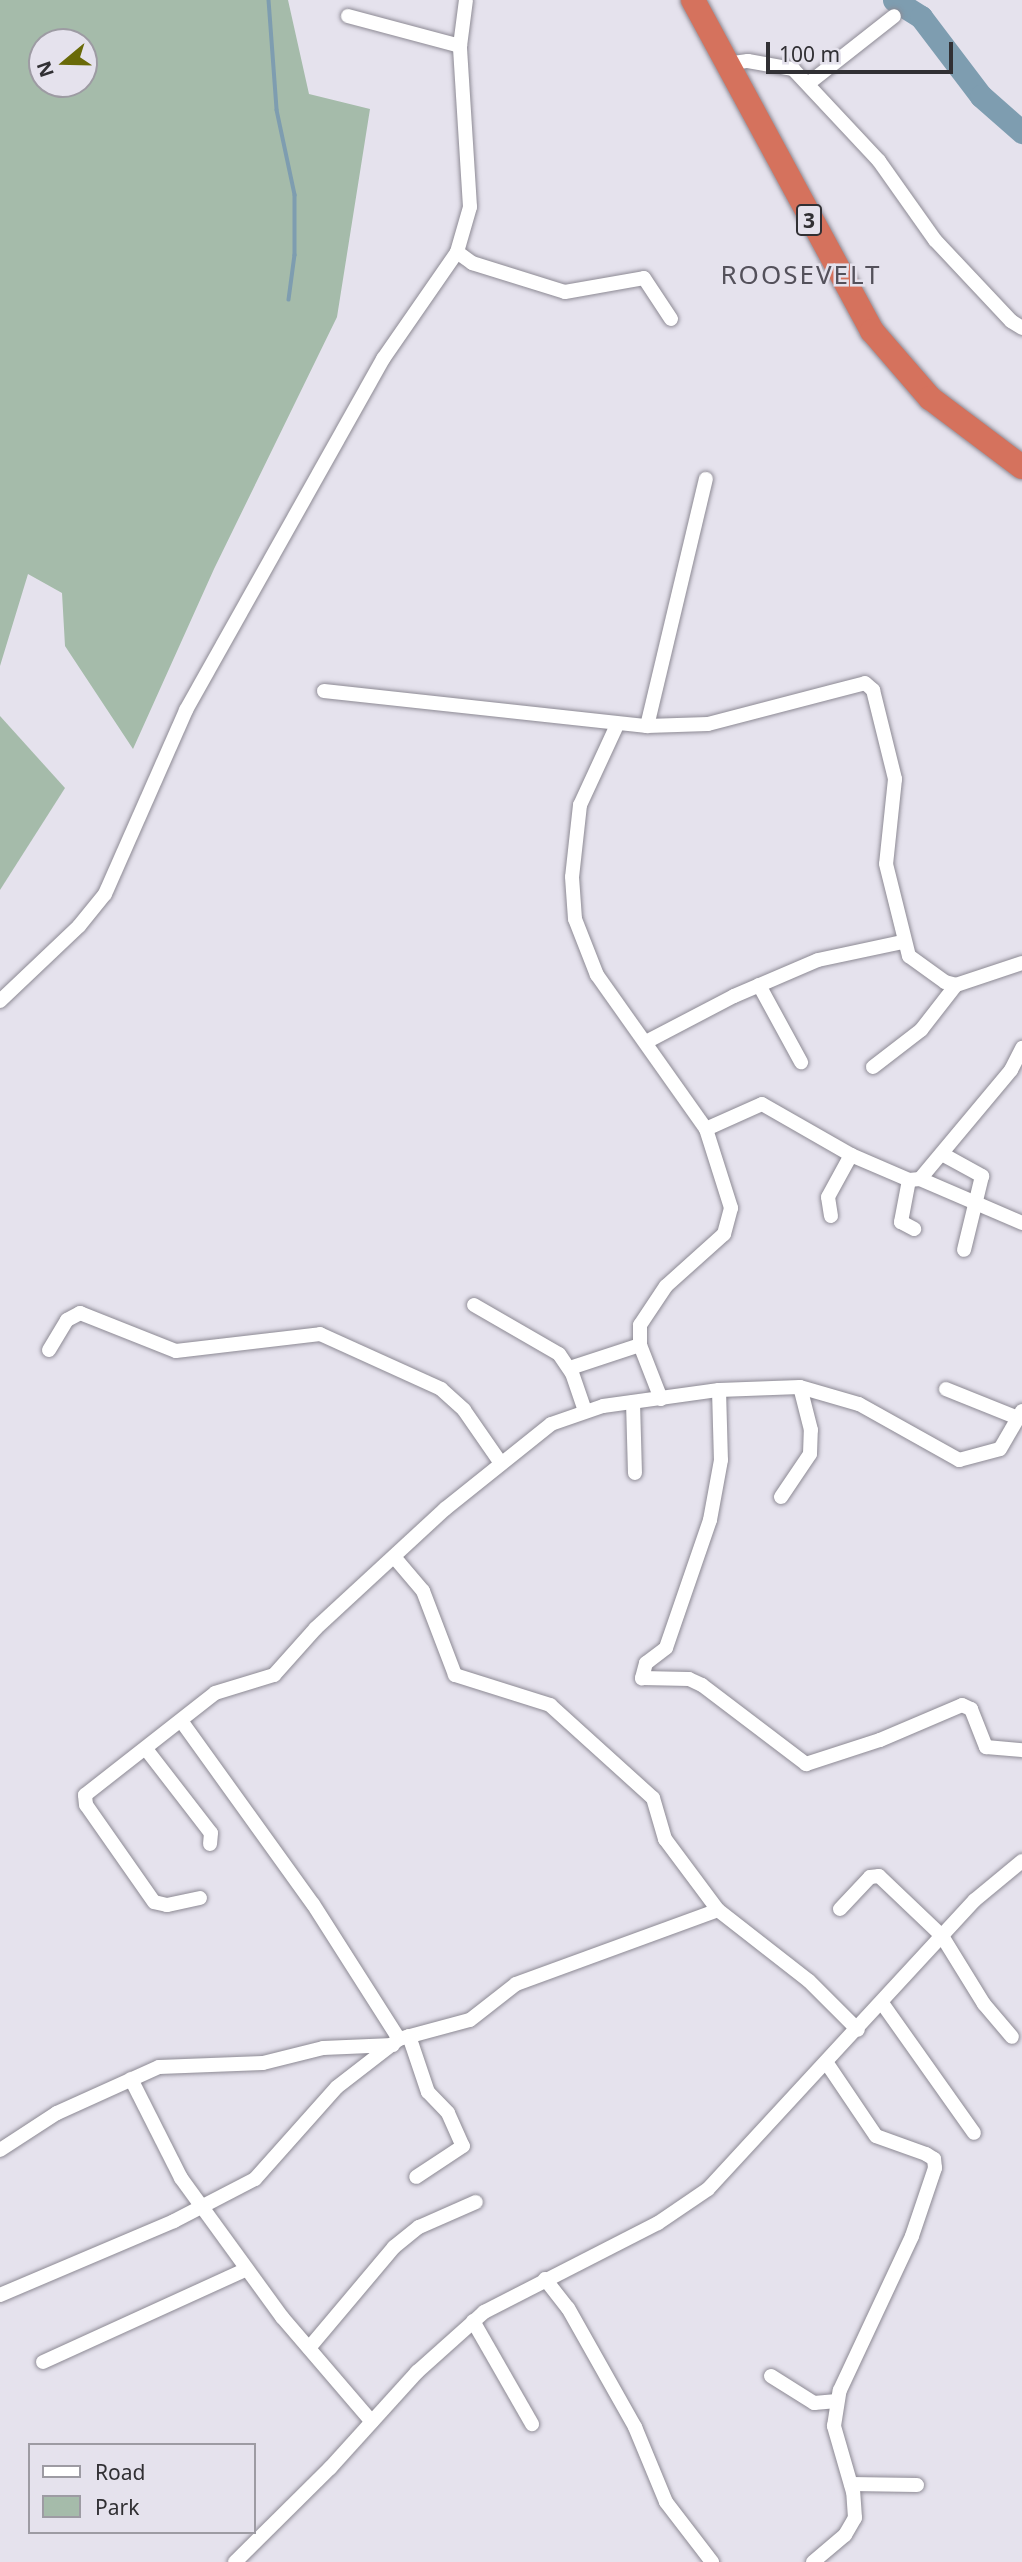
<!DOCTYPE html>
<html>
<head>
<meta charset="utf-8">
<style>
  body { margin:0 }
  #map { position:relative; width:1022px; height:2562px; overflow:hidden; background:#e5e2ed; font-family:"Noto Sans",sans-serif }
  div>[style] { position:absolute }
  .green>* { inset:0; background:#a5bbaa }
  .stream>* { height:3.5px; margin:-1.75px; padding:0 1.75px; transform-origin:1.75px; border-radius:1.75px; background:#7e9db0 }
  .river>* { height:23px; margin:-11.5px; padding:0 11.5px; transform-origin:11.5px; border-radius:11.5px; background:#7e9db0 }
  .roads { filter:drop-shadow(0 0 2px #8d8a94) drop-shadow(0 0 2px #8d8a94) }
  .street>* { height:14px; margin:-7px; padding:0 7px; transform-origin:7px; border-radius:7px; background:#fff }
  .highway>* { height:24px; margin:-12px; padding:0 12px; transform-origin:12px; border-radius:12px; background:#d5725d }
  span { translate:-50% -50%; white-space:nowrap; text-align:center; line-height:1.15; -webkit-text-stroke:5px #e5e2ed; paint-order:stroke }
  .shield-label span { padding:2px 5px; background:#e5e2ed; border:2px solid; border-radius:5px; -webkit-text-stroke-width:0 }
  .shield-label { font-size:21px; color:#313034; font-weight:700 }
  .quarter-label { font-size:26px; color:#54515b; letter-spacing:2px }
  .legend { position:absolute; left:28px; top:2443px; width:228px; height:91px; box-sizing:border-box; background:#e5e2ed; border:2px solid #9d9ba3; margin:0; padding:9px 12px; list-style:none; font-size:21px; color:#313034 }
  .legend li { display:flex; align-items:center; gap:14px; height:35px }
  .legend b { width:35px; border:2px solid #9d9ba3 }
  .north { position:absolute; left:28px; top:28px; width:70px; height:70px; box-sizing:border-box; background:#e5e2ed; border:2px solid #9d9ba3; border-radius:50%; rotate:251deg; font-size:19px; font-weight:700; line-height:28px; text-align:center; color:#313034 }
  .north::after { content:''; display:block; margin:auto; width:24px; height:32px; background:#696a08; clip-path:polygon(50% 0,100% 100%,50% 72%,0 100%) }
  .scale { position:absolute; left:766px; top:42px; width:187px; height:32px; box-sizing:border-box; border:4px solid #313034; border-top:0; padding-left:9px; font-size:21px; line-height:24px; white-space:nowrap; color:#313034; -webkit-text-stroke:5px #e5e2ed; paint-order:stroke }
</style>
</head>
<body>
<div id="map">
  <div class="green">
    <div style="clip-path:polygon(evenodd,0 0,288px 0,309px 94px,370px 109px,337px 317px,214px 569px,133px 749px,65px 646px,62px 593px,28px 574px,0 666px,0 0,42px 42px,84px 42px,84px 84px,42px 84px,42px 42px)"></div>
    <div style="clip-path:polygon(0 716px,65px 788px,0 890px)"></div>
  </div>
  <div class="stream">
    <div style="left:269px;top:0;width:110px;rotate:85.8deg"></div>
    <div style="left:277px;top:110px;width:87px;rotate:78deg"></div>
    <div style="left:295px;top:195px;width:60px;rotate:90deg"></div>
    <div style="left:295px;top:255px;width:45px;rotate:97.6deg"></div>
  </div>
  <div class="river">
    <div style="left:894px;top:0;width:32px;rotate:32deg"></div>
    <div style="left:921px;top:17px;width:99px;rotate:52.8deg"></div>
    <div style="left:981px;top:96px;width:55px;rotate:41.3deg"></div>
  </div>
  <div class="roads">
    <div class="street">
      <div style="left:348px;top:16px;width:116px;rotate:15deg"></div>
      <div style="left:726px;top:64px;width:22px;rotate:-8deg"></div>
      <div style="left:748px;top:61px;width:46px;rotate:10.1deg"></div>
      <div style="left:793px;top:69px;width:126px;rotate:46.9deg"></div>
      <div style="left:879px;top:161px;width:97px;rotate:54.7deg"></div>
      <div style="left:935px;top:240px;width:111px;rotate:46.8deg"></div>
      <div style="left:1011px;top:321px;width:13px;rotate:32deg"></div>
      <div style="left:809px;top:83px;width:108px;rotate:-38.2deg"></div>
      <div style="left:457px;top:252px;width:19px;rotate:36deg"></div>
      <div style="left:472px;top:263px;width:97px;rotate:17.3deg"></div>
      <div style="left:565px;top:292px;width:80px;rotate:-10deg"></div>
      <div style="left:644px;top:278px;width:49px;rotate:56.6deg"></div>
      <div style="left:324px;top:691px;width:325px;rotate:6.2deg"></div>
      <div style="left:647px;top:726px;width:61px;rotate:-1.9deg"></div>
      <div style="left:708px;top:724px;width:162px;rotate:-14.6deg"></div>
      <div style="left:865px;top:683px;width:11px;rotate:41deg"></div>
      <div style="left:873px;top:690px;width:92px;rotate:76.1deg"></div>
      <div style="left:895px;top:779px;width:85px;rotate:96deg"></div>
      <div style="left:886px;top:864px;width:95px;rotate:76deg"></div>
      <div style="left:909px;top:956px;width:44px;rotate:35.8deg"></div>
      <div style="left:945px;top:982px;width:11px;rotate:15deg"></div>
      <div style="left:956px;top:985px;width:70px;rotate:-18.4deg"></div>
      <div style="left:617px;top:725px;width:88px;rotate:114.8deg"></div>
      <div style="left:580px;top:805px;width:72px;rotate:96.3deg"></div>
      <div style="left:572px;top:877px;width:42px;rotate:85.9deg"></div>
      <div style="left:575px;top:919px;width:60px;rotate:68.6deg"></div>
      <div style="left:597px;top:975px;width:189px;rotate:54.7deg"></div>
      <div style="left:706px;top:1129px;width:83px;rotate:72.4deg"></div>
      <div style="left:731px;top:1208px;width:27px;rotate:105deg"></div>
      <div style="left:724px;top:1234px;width:78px;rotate:138.1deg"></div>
      <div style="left:666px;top:1286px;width:47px;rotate:123.7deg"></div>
      <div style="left:640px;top:1325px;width:20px;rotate:90deg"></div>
      <div style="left:640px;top:1345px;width:58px;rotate:68.7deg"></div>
      <div style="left:647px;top:726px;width:254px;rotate:-76.6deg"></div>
      <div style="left:759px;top:985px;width:88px;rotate:61.4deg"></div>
      <div style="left:0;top:1001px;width:109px;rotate:-43.5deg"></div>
      <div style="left:79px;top:926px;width:41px;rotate:-50.9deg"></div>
      <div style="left:105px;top:894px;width:201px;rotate:-66.2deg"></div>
      <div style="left:186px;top:710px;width:403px;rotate:-60.7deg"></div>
      <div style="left:383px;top:359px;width:130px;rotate:-55.3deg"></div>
      <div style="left:457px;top:252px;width:47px;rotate:-73.9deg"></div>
      <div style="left:470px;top:207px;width:161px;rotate:-93.6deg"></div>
      <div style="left:460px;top:46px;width:46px;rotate:-82.6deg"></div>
      <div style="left:646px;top:1042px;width:99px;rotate:-27.6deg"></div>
      <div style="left:734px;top:996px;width:91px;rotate:-23.2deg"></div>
      <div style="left:818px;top:960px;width:87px;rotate:-12deg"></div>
      <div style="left:873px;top:1067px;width:61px;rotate:-37.6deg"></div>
      <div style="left:921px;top:1030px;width:57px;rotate:-52.1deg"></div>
      <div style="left:706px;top:1129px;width:61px;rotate:-24.1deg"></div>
      <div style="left:762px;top:1104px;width:103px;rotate:29.8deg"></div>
      <div style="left:851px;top:1155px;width:63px;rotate:23.3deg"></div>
      <div style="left:909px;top:1180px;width:11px;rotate:-5deg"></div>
      <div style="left:920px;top:1179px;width:142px;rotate:-50.1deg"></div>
      <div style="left:1011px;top:1070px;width:25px;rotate:-63deg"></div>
      <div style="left:942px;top:1154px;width:46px;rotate:28.8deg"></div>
      <div style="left:982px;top:1176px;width:76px;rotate:103.7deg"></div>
      <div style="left:920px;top:1179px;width:111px;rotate:23.3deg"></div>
      <div style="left:909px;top:1180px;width:43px;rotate:100.8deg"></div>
      <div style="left:901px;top:1222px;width:15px;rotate:28deg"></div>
      <div style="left:831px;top:1216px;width:19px;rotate:-99deg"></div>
      <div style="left:828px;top:1197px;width:48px;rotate:-61.3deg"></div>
      <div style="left:474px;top:1305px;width:98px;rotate:30deg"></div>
      <div style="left:559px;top:1354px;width:23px;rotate:56deg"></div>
      <div style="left:572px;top:1373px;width:39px;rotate:71deg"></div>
      <div style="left:49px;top:1350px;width:35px;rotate:-59deg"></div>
      <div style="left:67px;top:1320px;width:15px;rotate:-28deg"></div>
      <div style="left:80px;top:1313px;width:103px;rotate:21.6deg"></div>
      <div style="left:176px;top:1351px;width:145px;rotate:-6.7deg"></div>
      <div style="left:320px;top:1334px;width:133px;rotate:24.4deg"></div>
      <div style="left:441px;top:1389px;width:31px;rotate:42deg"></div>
      <div style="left:464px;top:1410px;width:63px;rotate:55.3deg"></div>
      <div style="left:570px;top:1368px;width:74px;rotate:-18.2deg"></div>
      <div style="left:946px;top:1389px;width:78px;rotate:21.9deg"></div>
      <div style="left:719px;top:1390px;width:70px;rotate:88.4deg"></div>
      <div style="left:721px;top:1460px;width:61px;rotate:100.4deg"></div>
      <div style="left:710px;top:1520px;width:135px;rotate:109deg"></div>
      <div style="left:666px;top:1648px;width:25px;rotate:143deg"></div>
      <div style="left:646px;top:1663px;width:16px;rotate:105deg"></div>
      <div style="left:642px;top:1678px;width:47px;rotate:1.2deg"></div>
      <div style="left:689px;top:1679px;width:14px;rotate:25deg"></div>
      <div style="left:702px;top:1685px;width:131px;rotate:37.2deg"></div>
      <div style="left:806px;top:1764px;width:78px;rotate:-18deg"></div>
      <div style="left:880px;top:1740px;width:89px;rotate:-23.1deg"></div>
      <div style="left:962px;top:1705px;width:10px;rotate:24deg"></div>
      <div style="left:971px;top:1709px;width:41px;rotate:68.5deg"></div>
      <div style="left:986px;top:1747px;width:36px;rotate:5deg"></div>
      <div style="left:633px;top:1402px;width:71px;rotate:88.4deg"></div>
      <div style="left:781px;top:1497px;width:52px;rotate:-56deg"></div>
      <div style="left:810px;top:1454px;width:24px;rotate:-88deg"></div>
      <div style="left:811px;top:1430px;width:44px;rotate:-104.3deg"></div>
      <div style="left:395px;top:1558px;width:43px;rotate:49.7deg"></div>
      <div style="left:423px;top:1591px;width:90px;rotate:69.1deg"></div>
      <div style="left:455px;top:1675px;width:100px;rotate:17.5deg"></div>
      <div style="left:550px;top:1705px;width:139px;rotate:42.1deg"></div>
      <div style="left:653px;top:1798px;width:43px;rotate:73.7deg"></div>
      <div style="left:665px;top:1839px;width:89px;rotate:53.3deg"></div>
      <div style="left:718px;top:1910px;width:115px;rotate:38deg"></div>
      <div style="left:809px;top:1981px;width:69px;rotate:45deg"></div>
      <div style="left:182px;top:1722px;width:224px;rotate:54.3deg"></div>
      <div style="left:313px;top:1904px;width:160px;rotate:57.5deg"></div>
      <div style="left:146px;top:1749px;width:106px;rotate:52.3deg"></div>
      <div style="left:211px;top:1833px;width:11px;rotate:95deg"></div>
      <div style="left:200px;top:1898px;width:34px;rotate:168deg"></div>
      <div style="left:167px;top:1905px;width:13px;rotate:-167deg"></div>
      <div style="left:154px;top:1902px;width:118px;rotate:-125deg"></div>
      <div style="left:86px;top:1805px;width:10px;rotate:-96deg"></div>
      <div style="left:85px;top:1795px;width:165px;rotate:-38.1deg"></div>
      <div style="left:215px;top:1693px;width:62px;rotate:-17deg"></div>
      <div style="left:274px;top:1675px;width:63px;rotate:-48.2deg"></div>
      <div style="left:316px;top:1628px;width:176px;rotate:-42.7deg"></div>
      <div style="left:445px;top:1509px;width:136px;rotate:-38.7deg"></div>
      <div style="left:551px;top:1424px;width:55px;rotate:-19.1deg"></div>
      <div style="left:603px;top:1406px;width:117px;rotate:-7.9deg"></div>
      <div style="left:719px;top:1390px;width:81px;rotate:-2.1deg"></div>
      <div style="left:800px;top:1387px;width:61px;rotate:16.1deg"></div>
      <div style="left:859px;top:1404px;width:115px;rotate:29.2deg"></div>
      <div style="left:959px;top:1460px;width:42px;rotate:-15deg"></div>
      <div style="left:1000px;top:1449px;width:44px;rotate:-59.9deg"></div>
      <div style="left:840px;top:1909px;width:44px;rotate:-46.8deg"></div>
      <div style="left:870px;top:1877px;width:9px;rotate:-6deg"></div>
      <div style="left:879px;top:1876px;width:87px;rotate:43.6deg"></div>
      <div style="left:942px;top:1936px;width:80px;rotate:58.3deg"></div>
      <div style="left:984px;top:2004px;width:43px;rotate:49.7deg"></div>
      <div style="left:882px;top:2003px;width:159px;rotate:54.7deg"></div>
      <div style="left:409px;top:2036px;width:59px;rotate:71.3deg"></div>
      <div style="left:428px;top:2092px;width:29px;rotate:46deg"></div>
      <div style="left:448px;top:2113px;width:36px;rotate:66deg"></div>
      <div style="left:463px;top:2146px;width:56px;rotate:146.6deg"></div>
      <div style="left:131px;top:2079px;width:111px;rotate:63.2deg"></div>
      <div style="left:181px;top:2178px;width:172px;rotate:54deg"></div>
      <div style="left:282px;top:2317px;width:138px;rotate:49.4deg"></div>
      <div style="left:0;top:2150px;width:68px;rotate:-33deg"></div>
      <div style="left:57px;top:2113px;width:112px;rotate:-24.3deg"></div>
      <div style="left:159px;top:2067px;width:104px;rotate:-2.2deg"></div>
      <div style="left:263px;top:2063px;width:62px;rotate:-14deg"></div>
      <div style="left:323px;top:2048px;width:70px;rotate:-2.5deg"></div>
      <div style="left:545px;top:2279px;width:37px;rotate:52deg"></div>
      <div style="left:568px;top:2308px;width:137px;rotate:60.6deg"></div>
      <div style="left:635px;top:2427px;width:81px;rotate:67.5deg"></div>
      <div style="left:666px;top:2502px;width:76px;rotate:52.5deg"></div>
      <div style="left:0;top:2295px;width:189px;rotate:-23deg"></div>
      <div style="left:174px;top:2221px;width:91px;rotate:-27.4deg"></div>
      <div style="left:255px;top:2179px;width:123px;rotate:-48.3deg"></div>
      <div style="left:337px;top:2087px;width:78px;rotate:-37.7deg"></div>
      <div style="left:399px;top:2039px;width:73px;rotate:-15deg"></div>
      <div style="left:470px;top:2020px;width:58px;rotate:-38deg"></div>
      <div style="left:516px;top:1984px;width:215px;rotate:-20.1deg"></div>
      <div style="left:473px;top:2321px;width:119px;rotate:60.2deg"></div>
      <div style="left:309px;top:2348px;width:132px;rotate:-49.9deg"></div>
      <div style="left:394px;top:2247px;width:32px;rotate:-39deg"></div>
      <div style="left:419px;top:2227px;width:62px;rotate:-23.7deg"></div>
      <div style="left:43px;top:2362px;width:224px;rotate:-24.5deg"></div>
      <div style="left:771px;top:2376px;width:51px;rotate:32.1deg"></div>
      <div style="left:814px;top:2403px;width:23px;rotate:-5deg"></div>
      <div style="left:851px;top:2484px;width:66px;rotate:0.9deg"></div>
      <div style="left:235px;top:2562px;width:134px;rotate:-44.7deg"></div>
      <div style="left:330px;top:2468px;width:130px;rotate:-47.8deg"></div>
      <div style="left:417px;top:2372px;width:90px;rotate:-41.8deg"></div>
      <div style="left:484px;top:2312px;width:195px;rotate:-27.1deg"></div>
      <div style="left:658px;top:2223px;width:60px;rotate:-34.2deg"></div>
      <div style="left:708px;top:2189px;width:393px;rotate:-47.3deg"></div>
      <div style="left:975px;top:1900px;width:61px;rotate:-39.7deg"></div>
      <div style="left:813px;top:2562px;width:42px;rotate:-40.2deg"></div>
      <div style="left:845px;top:2535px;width:20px;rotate:-60deg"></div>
      <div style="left:855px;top:2518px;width:26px;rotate:-94deg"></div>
      <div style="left:853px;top:2492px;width:69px;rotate:-106.1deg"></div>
      <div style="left:834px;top:2426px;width:36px;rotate:-81deg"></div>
      <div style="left:840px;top:2390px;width:170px;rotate:-64.9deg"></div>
      <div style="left:912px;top:2236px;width:72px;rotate:-71.3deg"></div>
      <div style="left:935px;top:2168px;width:9px;rotate:-96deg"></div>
      <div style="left:934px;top:2159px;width:9px;rotate:-148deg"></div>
      <div style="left:926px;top:2154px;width:53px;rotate:-160.2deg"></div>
      <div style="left:876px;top:2136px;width:89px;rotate:-124deg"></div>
    </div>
    <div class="highway">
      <div style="left:693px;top:0;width:376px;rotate:61.6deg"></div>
      <div style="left:872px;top:331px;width:89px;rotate:49.1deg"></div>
      <div style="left:930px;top:398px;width:115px;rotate:36.9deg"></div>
    </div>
  </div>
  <div class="shield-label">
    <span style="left:809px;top:220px">3</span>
  </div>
  <div class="quarter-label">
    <span style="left:801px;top:275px">ROOSEVELT</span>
  </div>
  <ul class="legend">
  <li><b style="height:9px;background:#fff"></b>Road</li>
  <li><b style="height:19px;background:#a5bbaa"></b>Park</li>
  </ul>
  <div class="north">N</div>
  <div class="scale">100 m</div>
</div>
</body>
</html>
